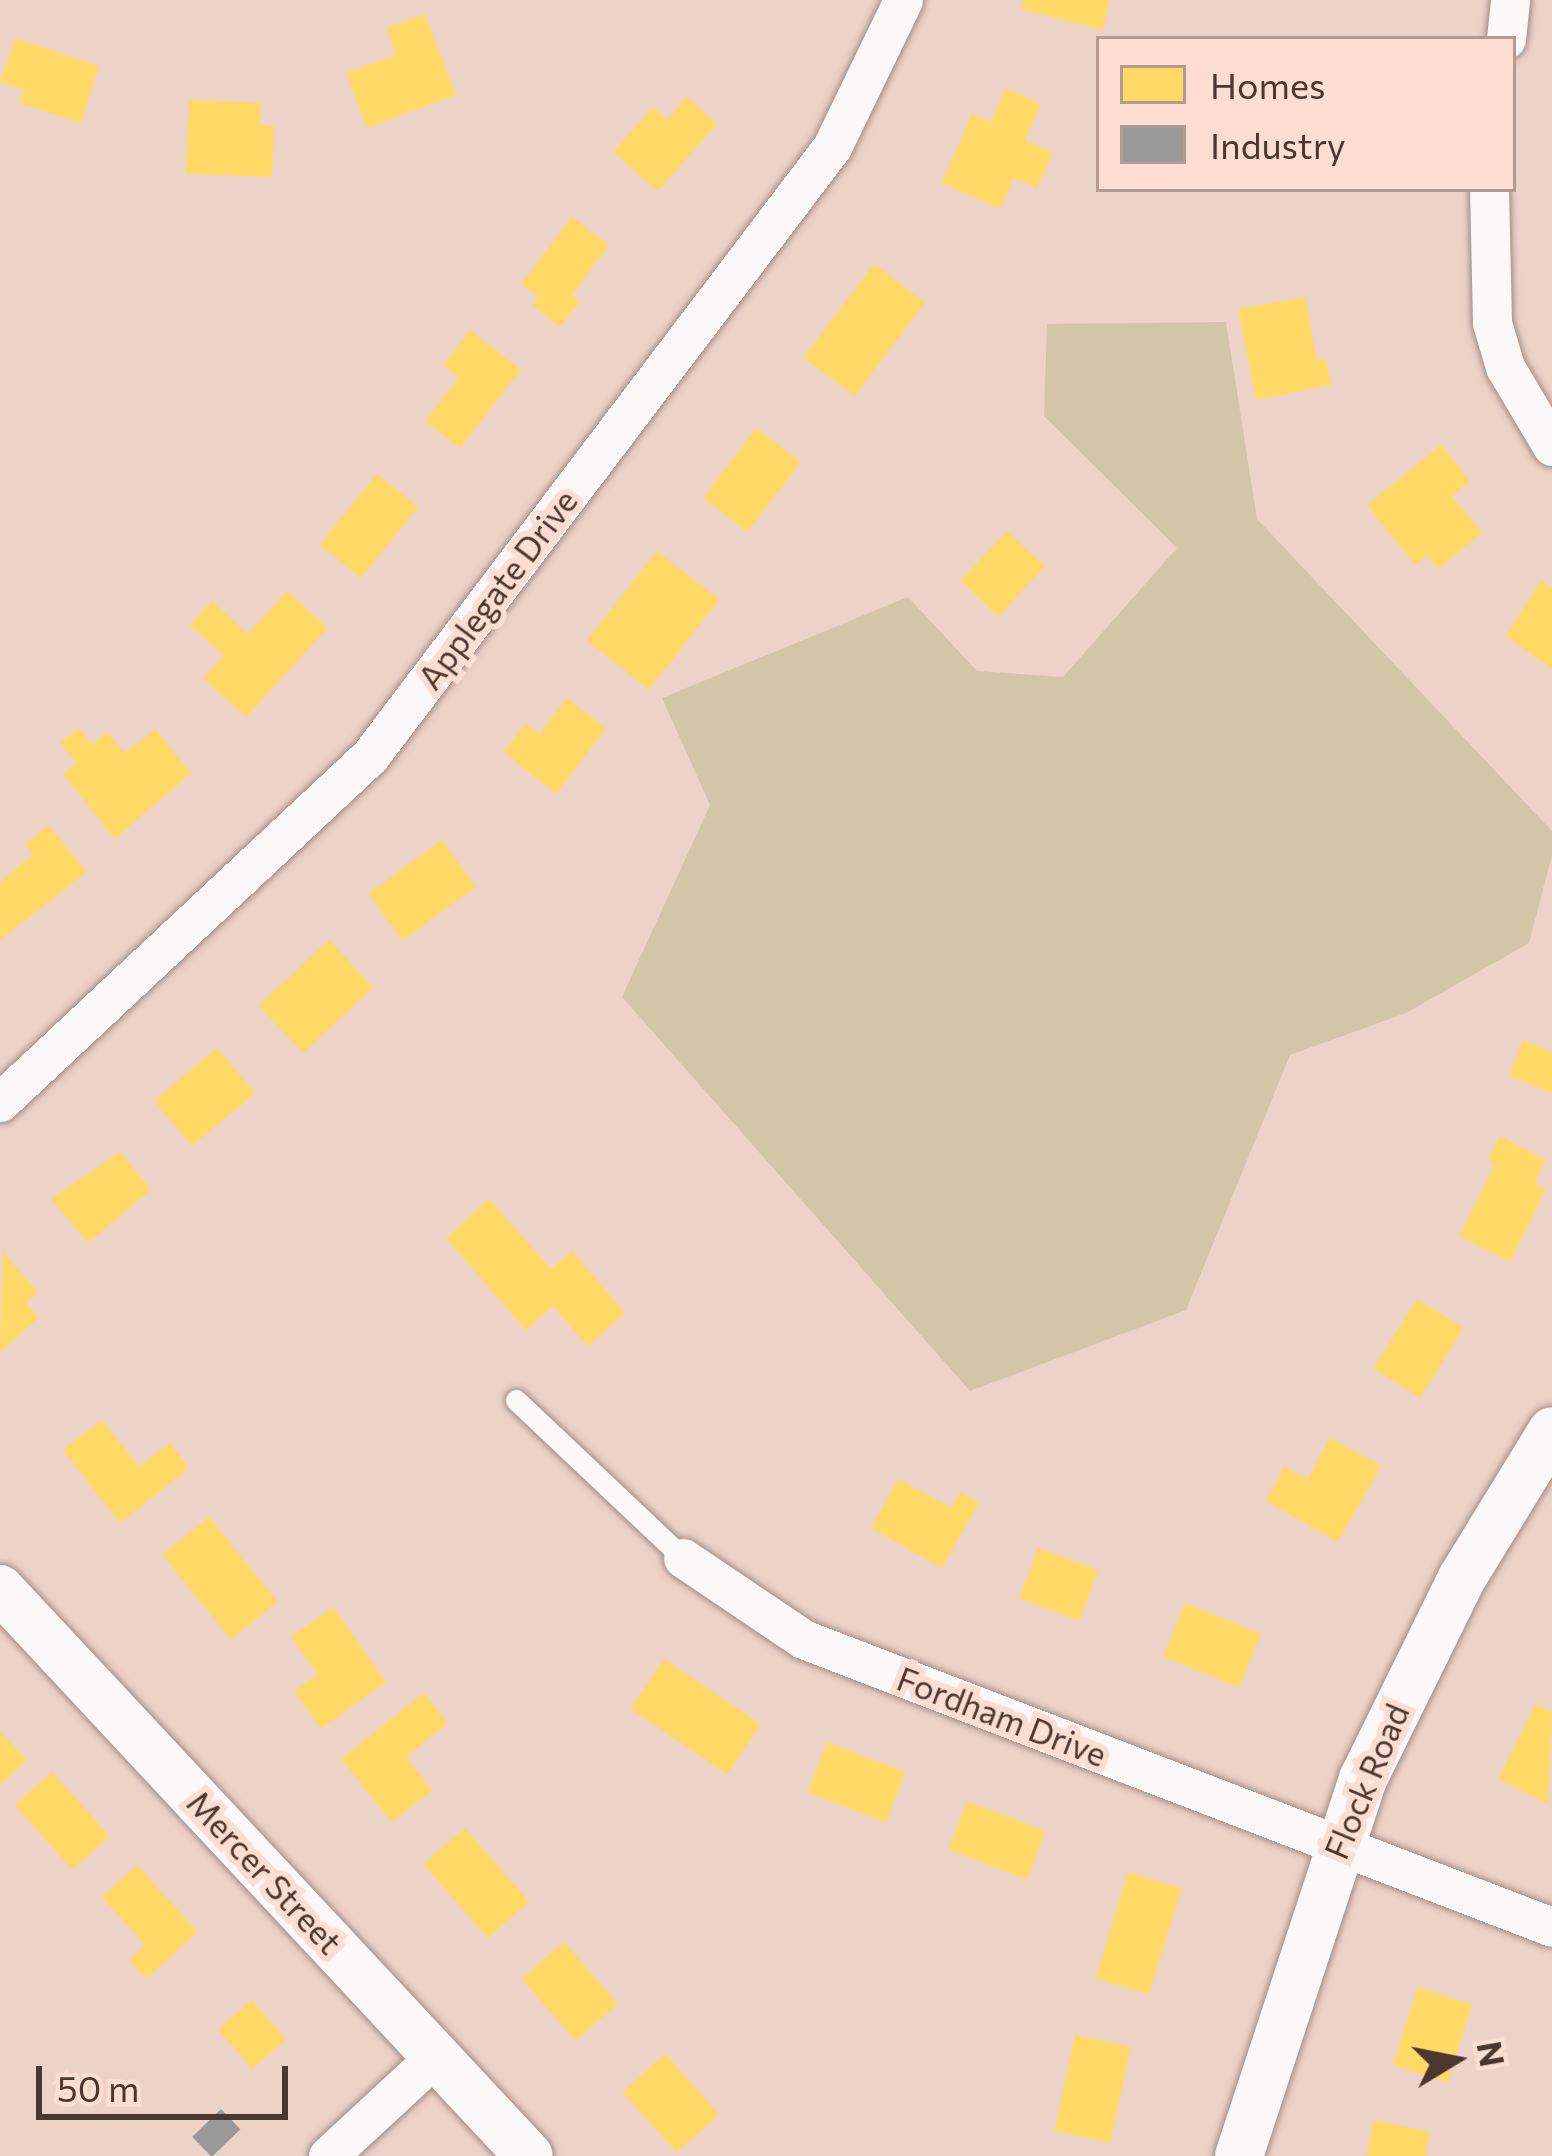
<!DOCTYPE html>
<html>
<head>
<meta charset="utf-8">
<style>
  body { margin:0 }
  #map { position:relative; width:1552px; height:2156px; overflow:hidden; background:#edd2c8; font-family:Commissioner,sans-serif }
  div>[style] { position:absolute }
  .green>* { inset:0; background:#d4c5a9 }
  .homes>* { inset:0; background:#ffd966; transform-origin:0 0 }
  .industry>* { inset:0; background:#999; transform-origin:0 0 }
  .roads { filter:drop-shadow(0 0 3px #a28d86) drop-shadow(0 0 3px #a28d86) }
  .service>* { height:21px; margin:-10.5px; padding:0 10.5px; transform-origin:10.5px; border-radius:10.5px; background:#fcf8f7 }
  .minor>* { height:39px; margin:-19.5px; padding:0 19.5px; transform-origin:19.5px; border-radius:19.5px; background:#fcf8f7 }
  .tertiary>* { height:48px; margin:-24px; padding:0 24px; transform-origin:24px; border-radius:24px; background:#fcf8f7 }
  span { translate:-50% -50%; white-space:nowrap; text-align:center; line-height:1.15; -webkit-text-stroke:12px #fbddd2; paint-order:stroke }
  .street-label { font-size:33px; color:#4a3730 }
  .legend { position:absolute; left:1096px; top:36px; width:420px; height:156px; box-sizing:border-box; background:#fbddd2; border:3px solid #b49b91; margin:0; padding:15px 21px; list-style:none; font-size:36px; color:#4a3730 }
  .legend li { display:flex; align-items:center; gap:24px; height:60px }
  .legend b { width:60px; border:3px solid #b49b91 }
  .north { position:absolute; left:1396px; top:2000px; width:120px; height:120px; -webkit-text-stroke:9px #fbddd2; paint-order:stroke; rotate:80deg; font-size:33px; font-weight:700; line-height:48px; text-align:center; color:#4a3730 }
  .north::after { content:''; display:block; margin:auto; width:42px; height:54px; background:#4a3730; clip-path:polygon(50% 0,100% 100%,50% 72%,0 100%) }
  .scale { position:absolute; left:36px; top:2066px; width:252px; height:54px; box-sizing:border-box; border:6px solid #4a3730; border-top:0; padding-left:15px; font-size:36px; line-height:42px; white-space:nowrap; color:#4a3730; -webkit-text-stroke:9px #fbddd2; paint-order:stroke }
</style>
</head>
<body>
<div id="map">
  <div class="green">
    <div style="clip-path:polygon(1226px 322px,1257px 519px,1552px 831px,1552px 855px,1529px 943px,1406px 1013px,1290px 1055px,1186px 1310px,970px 1391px,622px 997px,710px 805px,662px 698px,908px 597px,977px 671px,1063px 677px,1177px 548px,1044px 416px,1047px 324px)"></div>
  </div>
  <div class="homes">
    <div style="clip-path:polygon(1024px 0,1110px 0,1103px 30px,1021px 9px)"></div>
    <div style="clip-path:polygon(425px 14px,456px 95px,367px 128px,346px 73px,396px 55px,387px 28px)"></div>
    <div style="clip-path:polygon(15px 38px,99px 66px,81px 123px,19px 103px,24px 90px,0 82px)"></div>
    <div style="clip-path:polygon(1006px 88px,1041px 104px,1025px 140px,1053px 153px,1037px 188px,1014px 178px,1000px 209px,942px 183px,972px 114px,991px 122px)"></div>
    <div style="clip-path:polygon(687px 97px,717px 124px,658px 191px,613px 152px,653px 107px,667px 120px)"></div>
    <div style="clip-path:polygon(189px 100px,261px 103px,260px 125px,274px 126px,272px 177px,186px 174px)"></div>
    <div style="clip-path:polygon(572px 217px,609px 245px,572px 295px,580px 301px,560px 327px,532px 305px,538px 297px,521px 284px)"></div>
    <div style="left:874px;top:264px;width:64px;height:117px;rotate:37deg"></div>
    <div style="clip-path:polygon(1305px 297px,1317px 361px,1326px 359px,1331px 385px,1256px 400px,1238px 309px)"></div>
    <div style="clip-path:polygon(470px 330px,521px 370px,460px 448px,425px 421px,459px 378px,443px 365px)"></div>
    <div style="left:756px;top:428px;width:56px;height:88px;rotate:37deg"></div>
    <div style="clip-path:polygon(1441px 445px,1470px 481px,1452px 496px,1482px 533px,1438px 569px,1427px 555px,1415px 565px,1367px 505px)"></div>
    <div style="left:377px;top:474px;width:53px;height:91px;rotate:39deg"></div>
    <div style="left:1007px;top:531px;width:52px;height:68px;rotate:43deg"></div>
    <div style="left:657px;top:551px;width:79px;height:114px;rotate:38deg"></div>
    <div style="clip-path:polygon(1541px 580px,1552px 588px,1552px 669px,1506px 636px)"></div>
    <div style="clip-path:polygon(287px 591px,328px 628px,246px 717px,203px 678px,224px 656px,190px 625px,212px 601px,248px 634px)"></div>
    <div style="clip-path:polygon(567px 698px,606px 729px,556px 794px,504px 752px,526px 723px,539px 734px)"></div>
    <div style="clip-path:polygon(79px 728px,92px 745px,107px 732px,125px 753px,155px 729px,191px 773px,115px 839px,63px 774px,77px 763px,60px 743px)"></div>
    <div style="clip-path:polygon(48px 825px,87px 872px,0 940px,0 882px,33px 854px,25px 844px)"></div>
    <div style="left:442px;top:840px;width:58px;height:91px;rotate:54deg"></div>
    <div style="left:329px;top:940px;width:65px;height:96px;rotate:47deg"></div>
    <div style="clip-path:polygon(1523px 1040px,1552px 1052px,1552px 1093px,1509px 1076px)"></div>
    <div style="left:217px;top:1048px;width:59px;height:82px;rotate:50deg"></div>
    <div style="clip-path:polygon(1500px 1136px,1546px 1160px,1535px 1183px,1546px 1189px,1510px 1262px,1459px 1236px,1495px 1164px,1488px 1160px)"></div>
    <div style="clip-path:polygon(120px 1152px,151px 1190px,88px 1243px,51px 1199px)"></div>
    <div style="clip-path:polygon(489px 1199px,551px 1269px,572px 1251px,625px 1313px,588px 1346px,553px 1306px,526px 1330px,446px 1238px)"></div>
    <div style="clip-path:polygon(3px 1252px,38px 1292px,26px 1303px,39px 1318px,0 1352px)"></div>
    <div style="left:1417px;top:1299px;width:55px;height:82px;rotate:32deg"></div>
    <div style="clip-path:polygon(102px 1420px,139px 1467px,170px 1443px,189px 1468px,120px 1523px,63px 1450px)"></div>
    <div style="clip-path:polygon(1330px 1438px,1381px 1466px,1338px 1542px,1266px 1501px,1284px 1467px,1308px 1479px)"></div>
    <div style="clip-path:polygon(898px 1479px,951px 1508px,960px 1492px,979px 1503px,942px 1568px,871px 1528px)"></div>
    <div style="left:209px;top:1517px;width:109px;height:60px;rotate:51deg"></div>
    <div style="left:1038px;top:1548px;width:64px;height:54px;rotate:20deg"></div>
    <div style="left:1185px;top:1603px;width:82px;height:58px;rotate:22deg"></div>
    <div style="clip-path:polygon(333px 1607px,386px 1682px,321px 1729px,294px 1691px,318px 1674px,291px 1637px)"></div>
    <div style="left:664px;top:1659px;width:117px;height:60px;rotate:34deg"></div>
    <div style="clip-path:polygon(424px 1693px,448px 1723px,406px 1757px,432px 1791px,392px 1822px,341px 1759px)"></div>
    <div style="clip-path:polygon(1536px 1704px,1552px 1712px,1548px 1804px,1498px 1779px)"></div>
    <div style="clip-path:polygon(0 1731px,27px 1760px,0 1785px)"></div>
    <div style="left:827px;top:1742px;width:84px;height:54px;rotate:21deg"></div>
    <div style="left:52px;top:1772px;width:86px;height:50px;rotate:48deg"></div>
    <div style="left:967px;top:1801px;width:84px;height:52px;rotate:21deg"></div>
    <div style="left:465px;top:1828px;width:98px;height:55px;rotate:49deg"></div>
    <div style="clip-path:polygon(137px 1865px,198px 1932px,146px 1979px,129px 1960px,145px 1945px,102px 1897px)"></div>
    <div style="left:1128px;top:1872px;width:56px;height:111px;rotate:17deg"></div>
    <div style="left:564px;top:1942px;width:82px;height:56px;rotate:49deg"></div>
    <div style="left:1418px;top:1987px;width:57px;height:82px;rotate:18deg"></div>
    <div style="left:252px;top:2000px;width:52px;height:45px;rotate:49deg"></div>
    <div style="left:1075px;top:2035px;width:57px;height:98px;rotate:12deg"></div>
    <div style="left:665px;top:2054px;width:81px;height:57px;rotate:48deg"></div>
    <div style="clip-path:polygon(1374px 2120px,1430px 2132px,1425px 2156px,1366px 2156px)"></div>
  </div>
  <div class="industry">
    <div style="left:221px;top:2109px;width:28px;height:40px;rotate:46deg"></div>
  </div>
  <div class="roads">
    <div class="service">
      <div style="left:516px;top:1400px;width:230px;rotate:43.4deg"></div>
    </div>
    <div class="minor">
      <div style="left:1506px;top:39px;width:39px;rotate:-84deg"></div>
      <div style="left:1489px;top:189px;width:134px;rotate:88.7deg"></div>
      <div style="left:1492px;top:323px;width:46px;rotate:73.5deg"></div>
      <div style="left:1505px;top:367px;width:92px;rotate:59.3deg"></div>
      <div style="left:0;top:1102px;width:507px;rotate:-43.08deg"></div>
      <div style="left:370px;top:756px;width:764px;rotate:-52.82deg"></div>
      <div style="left:832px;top:147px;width:163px;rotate:-64.2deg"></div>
      <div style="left:683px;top:1558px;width:145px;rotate:34deg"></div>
      <div style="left:803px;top:1639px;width:802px;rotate:21.03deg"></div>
      <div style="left:328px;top:2156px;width:149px;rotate:-42.8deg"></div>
    </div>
    <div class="tertiary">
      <div style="left:0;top:1589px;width:775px;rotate:46.99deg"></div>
      <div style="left:1239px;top:2156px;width:397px;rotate:-71.8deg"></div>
      <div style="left:1363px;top:1779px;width:224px;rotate:-63.8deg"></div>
      <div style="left:1462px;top:1578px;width:172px;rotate:-58.5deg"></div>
    </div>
  </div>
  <div class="street-label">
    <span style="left:497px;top:589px;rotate:-53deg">Applegate Drive</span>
    <span style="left:1002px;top:1716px;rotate:21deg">Fordham Drive</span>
    <span style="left:1366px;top:1781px;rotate:-67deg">Flock Road</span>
    <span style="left:265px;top:1872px;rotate:47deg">Mercer Street</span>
  </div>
  <ul class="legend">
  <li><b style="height:33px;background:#ffd966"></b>Homes</li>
  <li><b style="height:33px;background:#999"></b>Industry</li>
  </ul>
  <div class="north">N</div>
  <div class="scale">50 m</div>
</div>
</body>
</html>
